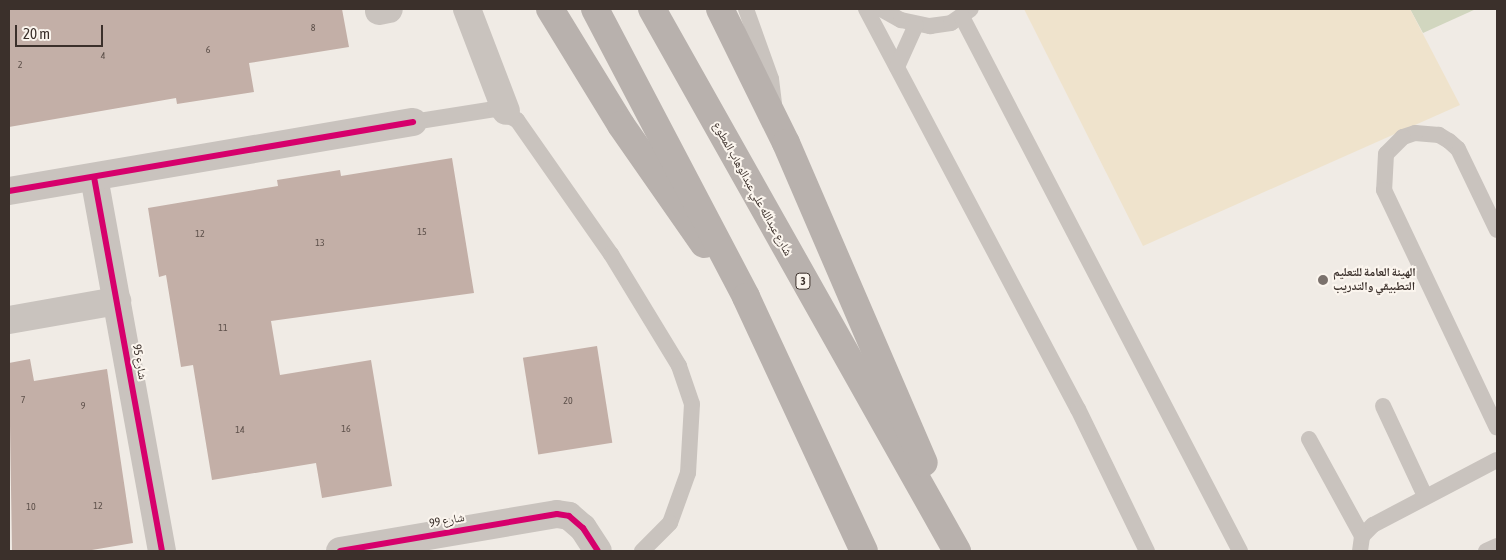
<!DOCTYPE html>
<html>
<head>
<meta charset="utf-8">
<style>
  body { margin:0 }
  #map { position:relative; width:1506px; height:560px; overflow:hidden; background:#f0ebe5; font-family:"Asap Condensed","Noto Naskh Arabic",sans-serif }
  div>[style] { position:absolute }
  .green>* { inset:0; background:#d1d6bf }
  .sand>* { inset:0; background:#efe3cc }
  .building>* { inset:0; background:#c3afa7; transform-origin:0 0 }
  .service>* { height:16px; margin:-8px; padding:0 8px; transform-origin:8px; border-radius:8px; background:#c9c3be }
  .minor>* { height:28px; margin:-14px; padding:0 14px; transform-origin:14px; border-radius:14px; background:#c9c3be }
  .primary>* { height:28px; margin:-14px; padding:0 14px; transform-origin:14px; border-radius:14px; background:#b8b1ad }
  .cycleway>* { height:6px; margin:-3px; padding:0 3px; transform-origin:3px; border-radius:3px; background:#d6006c }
  .dots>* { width:14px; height:14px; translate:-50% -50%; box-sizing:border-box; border:2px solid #fbf5ee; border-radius:50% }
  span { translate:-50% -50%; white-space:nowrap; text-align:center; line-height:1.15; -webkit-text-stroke:4px #fbf5ee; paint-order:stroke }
  .number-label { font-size:10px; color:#5d504a }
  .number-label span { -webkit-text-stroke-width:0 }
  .shield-label span { padding:1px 4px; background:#fbf5ee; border:1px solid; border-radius:4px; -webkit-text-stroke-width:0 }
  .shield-label { font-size:11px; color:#3b302b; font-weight:700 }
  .street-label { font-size:12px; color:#3b302b }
  .poi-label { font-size:12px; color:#3b302b; font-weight:700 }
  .left { translate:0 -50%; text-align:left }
  .frame { position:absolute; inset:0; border:10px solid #3b302b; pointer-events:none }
  .scale { position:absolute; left:15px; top:25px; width:88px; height:22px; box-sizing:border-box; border:2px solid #3b302b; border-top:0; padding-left:6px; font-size:15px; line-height:18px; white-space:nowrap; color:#3b302b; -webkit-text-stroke:4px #fbf5ee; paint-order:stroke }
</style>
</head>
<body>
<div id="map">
  <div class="green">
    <div style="clip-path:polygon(1410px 9px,1476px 9px,1423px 33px)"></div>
  </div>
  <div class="sand">
    <div style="clip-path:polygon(1024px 9px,1410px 9px,1460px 105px,1143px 246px)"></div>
  </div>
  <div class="building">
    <div style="clip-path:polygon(9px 9px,342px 9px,349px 47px,249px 63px,254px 92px,177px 104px,176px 98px,9px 127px)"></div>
    <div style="clip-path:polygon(452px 158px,474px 293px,271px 321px,280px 375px,371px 360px,392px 486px,322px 498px,316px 463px,212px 480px,193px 365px,181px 367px,166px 275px,159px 277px,148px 208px,278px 186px,277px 180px,340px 170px,341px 176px)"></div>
    <div style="left:597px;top:346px;width:98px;height:75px;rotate:81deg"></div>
    <div style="clip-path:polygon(30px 359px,34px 381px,107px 369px,133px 543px,86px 551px,12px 551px,9px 363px)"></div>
  </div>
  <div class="service">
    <div style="left:746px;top:9px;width:74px;rotate:70.3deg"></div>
    <div style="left:771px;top:79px;width:25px;rotate:83deg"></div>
    <div style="left:866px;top:9px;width:453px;rotate:62.1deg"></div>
    <div style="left:1078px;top:409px;width:158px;rotate:64.1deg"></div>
    <div style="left:881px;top:9px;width:23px;rotate:29deg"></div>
    <div style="left:901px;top:20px;width:30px;rotate:12deg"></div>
    <div style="left:930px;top:26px;width:21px;rotate:-8deg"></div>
    <div style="left:951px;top:23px;width:24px;rotate:-35deg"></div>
    <div style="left:962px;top:17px;width:602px;rotate:62.5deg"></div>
    <div style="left:897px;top:67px;width:46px;rotate:-65.7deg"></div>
    <div style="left:413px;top:122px;width:83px;rotate:-9deg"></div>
    <div style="left:495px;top:109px;width:25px;rotate:27deg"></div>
    <div style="left:517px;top:120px;width:164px;rotate:55deg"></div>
    <div style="left:611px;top:254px;width:131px;rotate:58.7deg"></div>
    <div style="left:679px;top:366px;width:40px;rotate:71.1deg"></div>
    <div style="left:692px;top:404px;width:69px;rotate:93.3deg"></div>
    <div style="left:688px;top:473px;width:53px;rotate:109.8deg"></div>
    <div style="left:670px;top:523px;width:40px;rotate:135deg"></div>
    <div style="left:1497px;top:230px;width:90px;rotate:-115.7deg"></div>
    <div style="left:1458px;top:149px;width:12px;rotate:-138deg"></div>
    <div style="left:1449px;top:141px;width:12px;rotate:-149deg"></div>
    <div style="left:1439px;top:135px;width:24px;rotate:-175deg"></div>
    <div style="left:1415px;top:133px;width:13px;rotate:162deg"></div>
    <div style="left:1403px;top:137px;width:24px;rotate:135deg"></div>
    <div style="left:1386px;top:154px;width:36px;rotate:93deg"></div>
    <div style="left:1384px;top:190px;width:263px;rotate:64.6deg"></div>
    <div style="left:1383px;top:406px;width:99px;rotate:65deg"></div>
    <div style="left:1309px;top:439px;width:111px;rotate:61.3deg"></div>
    <div style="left:1360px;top:551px;width:15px;rotate:-82deg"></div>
    <div style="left:1362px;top:536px;width:16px;rotate:-45deg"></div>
    <div style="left:1373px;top:525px;width:140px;rotate:-27.7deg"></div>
    <div style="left:1486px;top:551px;width:12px;rotate:-24deg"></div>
  </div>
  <div class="minor">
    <div style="left:467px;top:9px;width:109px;rotate:69.1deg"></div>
    <div style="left:379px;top:11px;width:10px;rotate:-11deg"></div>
    <div style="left:94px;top:177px;width:380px;rotate:79.7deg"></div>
    <div style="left:9px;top:191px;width:410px;rotate:-9.7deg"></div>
    <div style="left:9px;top:320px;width:110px;rotate:-10deg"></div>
    <div style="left:340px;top:551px;width:220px;rotate:-9.7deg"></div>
    <div style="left:557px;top:514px;width:12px;rotate:9deg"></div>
    <div style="left:569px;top:516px;width:18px;rotate:41deg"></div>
    <div style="left:583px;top:528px;width:27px;rotate:57deg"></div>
  </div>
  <div class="primary">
    <div style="left:550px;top:9px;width:136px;rotate:58.5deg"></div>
    <div style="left:621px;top:125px;width:145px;rotate:55.1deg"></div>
    <div style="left:595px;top:9px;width:325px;rotate:62.3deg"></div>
    <div style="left:746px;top:297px;width:280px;rotate:65.1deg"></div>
    <div style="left:652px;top:9px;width:622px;rotate:60.63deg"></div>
    <div style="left:720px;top:9px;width:149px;rotate:63.8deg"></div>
    <div style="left:786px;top:143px;width:348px;rotate:66.7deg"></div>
  </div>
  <div class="cycleway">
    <div style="left:94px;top:177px;width:380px;rotate:79.7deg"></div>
    <div style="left:9px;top:191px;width:410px;rotate:-9.7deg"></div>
    <div style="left:340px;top:551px;width:220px;rotate:-9.7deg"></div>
    <div style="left:557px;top:514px;width:12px;rotate:9deg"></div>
    <div style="left:569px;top:516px;width:18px;rotate:41deg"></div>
    <div style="left:583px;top:528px;width:27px;rotate:57deg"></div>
  </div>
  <div class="dots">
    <div style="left:1323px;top:280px;background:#7a716c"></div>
  </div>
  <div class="number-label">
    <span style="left:313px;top:28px">8</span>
    <span style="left:208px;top:50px">6</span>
    <span style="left:103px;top:56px">4</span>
    <span style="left:20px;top:65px">2</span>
    <span style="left:422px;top:232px">15</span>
    <span style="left:200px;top:234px">12</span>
    <span style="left:320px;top:243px">13</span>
    <span style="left:223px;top:328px">11</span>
    <span style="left:23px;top:400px">7</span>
    <span style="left:568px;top:401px">20</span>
    <span style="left:83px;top:406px">9</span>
    <span style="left:346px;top:429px">16</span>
    <span style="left:240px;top:430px">14</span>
    <span style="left:98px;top:506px">12</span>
    <span style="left:31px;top:507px">10</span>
  </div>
  <div class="shield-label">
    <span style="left:803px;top:281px">3</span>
  </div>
  <div class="street-label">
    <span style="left:752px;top:189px;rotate:61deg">شارع عبدالله علي عبدالوهاب المطوع</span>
    <span style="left:139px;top:362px;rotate:80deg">شارع 95</span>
    <span style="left:447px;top:521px;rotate:-10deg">شارع 99</span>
  </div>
  <div class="poi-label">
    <span class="left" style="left:1333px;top:280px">الهيئة العامة للتعليم<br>التطبيقي والتدريب</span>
  </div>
  <div class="frame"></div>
  <div class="scale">20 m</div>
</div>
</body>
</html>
